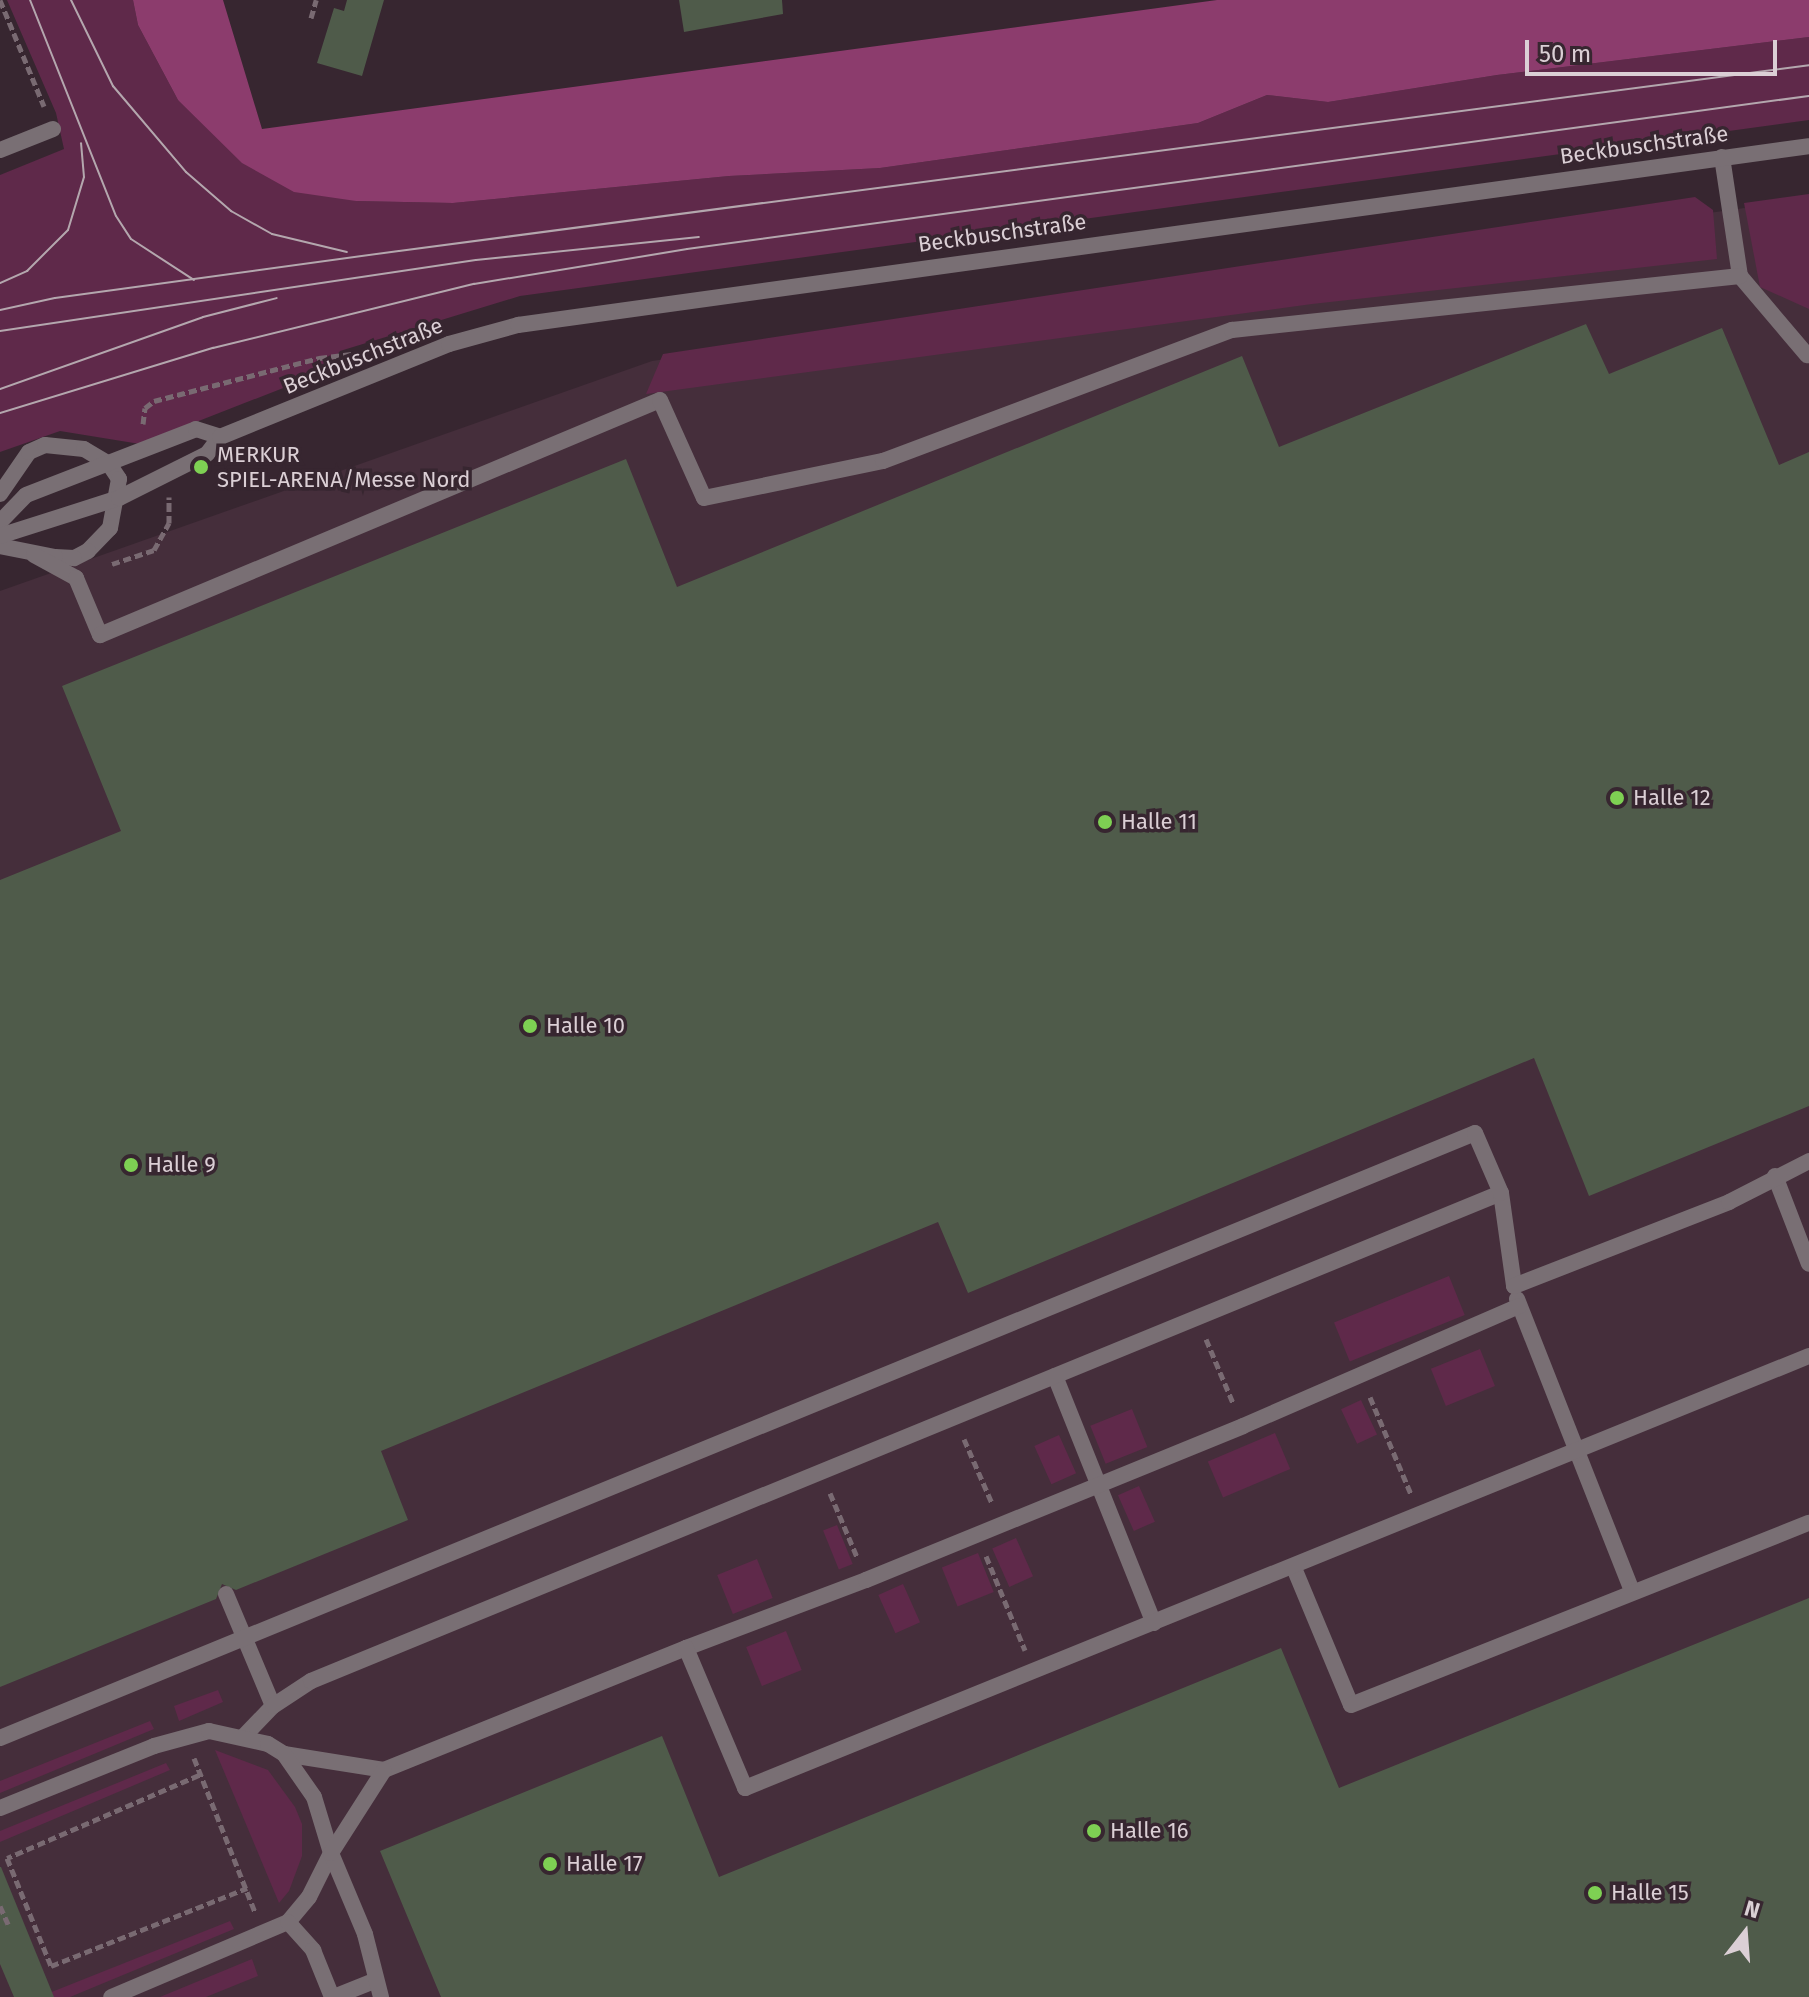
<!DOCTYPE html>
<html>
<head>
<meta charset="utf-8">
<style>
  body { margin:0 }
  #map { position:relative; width:1809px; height:1997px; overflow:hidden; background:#372630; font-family:"Fira Sans",sans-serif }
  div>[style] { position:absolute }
  .built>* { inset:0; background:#452e3b }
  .green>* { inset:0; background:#5f294a; transform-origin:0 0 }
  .forest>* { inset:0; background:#8c3c6d }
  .building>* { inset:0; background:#4f5b4a }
  .path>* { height:5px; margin-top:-2.5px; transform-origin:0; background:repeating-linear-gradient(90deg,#796a72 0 8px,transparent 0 12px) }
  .lane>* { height:16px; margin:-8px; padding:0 8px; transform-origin:8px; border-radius:8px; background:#796f74 }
  .tram>* { height:2px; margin:-1px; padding:0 1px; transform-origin:1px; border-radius:1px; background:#b4a7ae }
  .dots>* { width:22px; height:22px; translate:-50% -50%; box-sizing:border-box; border:4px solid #372630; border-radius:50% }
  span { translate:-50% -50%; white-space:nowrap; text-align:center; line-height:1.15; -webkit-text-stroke:7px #372630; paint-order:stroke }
  .street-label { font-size:22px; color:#dbcfd5 }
  .poi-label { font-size:22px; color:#dbcfd5 }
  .left { translate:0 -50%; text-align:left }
  .north { position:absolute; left:1705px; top:1893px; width:80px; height:80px; -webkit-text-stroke:6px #372630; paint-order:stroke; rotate:17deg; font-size:22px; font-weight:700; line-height:32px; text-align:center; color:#dbcfd5 }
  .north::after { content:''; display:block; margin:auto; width:28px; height:36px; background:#dbcfd5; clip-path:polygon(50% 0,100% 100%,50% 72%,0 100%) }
  .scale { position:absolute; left:1525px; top:40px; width:252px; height:36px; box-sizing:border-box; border:4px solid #dbcfd5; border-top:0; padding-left:10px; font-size:24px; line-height:28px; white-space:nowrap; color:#dbcfd5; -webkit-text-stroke:6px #372630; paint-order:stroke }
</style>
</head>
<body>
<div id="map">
  <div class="built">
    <div style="clip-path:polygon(1809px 199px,1809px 1997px,0 1997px,0 591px,652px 361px)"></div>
  </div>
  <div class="green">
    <div style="clip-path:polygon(7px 0,133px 0,138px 25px,178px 100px,356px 201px,453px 203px,729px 176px,880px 168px,1198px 123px,1267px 95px,1328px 102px,1497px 75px,1809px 37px,1809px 120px,520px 296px,340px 351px,324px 372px,140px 444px,60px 431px,0 452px,0 175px,64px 149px,56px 113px)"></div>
    <div style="clip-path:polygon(1809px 194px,1809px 309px,1760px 287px,1744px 203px)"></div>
    <div style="clip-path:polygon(1695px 197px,1713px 210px,1717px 259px,1312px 304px,646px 394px,663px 354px)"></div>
    <div style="left:1449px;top:1276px;width:42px;height:124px;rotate:68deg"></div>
    <div style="left:1480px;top:1349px;width:40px;height:53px;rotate:68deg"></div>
    <div style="left:1361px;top:1400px;width:38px;height:22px;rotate:65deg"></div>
    <div style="left:1132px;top:1409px;width:41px;height:45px;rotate:68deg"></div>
    <div style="left:1275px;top:1433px;width:39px;height:73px;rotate:67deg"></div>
    <div style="left:1059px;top:1435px;width:42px;height:27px;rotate:66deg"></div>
    <div style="left:1139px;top:1486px;width:39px;height:23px;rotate:66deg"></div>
    <div style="left:837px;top:1525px;width:42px;height:15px;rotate:68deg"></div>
    <div style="left:1016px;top:1538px;width:42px;height:26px;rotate:66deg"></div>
    <div style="left:978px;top:1553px;width:42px;height:39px;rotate:68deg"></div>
    <div style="left:757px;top:1559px;width:42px;height:43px;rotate:68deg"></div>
    <div style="left:903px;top:1584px;width:42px;height:27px;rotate:66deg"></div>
    <div style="left:786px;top:1631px;width:42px;height:43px;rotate:68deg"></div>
    <div style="clip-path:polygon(218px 1690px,223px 1702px,179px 1721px,174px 1706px)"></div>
    <div style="clip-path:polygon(150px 1721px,154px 1729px,0 1793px,0 1781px)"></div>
    <div style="clip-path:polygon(215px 1750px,268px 1770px,295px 1807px,302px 1824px,302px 1856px,289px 1891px,279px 1903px)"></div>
    <div style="clip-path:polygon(166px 1763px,170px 1770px,0 1842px,0 1831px)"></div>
    <div style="clip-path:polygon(230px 1921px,234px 1929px,70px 1997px,39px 1997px)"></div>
    <div style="clip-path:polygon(252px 1959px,258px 1976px,206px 1997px,160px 1997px)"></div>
  </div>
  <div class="forest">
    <div style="clip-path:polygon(133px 0,223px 0,262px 129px,1217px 0,1809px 0,1809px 37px,1497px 75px,1328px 102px,1267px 95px,1198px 123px,880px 168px,729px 176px,453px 203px,356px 201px,294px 192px,242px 163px,178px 100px,138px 25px)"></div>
  </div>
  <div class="building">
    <div style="clip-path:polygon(347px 0,384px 0,362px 76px,317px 63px,334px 8px,344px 11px)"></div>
    <div style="clip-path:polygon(679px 0,782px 0,783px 14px,684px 32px)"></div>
    <div style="clip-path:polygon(1586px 324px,1609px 374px,1722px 328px,1779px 465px,1809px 452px,1809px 1106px,1589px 1196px,1534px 1058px,968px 1293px,938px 1222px,381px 1451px,408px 1520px,236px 1590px,222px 1584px,216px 1599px,0 1687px,0 880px,121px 831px,62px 686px,626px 459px,677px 587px,1242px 356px,1279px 447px)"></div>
    <div style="clip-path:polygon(1809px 1598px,1809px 1997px,441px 1997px,380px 1851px,662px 1736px,719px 1877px,1281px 1648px,1339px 1788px)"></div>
    <div style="clip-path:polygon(0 1867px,1px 1867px,54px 1997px,14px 1997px,0 1964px)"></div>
  </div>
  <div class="path">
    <div style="left:0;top:0;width:115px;rotate:67.5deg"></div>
    <div style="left:311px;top:18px;width:19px;rotate:-74deg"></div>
    <div style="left:143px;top:424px;width:16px;rotate:-83deg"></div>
    <div style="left:145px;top:408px;width:11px;rotate:-38deg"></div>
    <div style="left:154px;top:401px;width:171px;rotate:-14.6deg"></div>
    <div style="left:319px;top:358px;width:35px;rotate:-7deg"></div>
    <div style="left:112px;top:564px;width:44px;rotate:-18.4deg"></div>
    <div style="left:154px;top:550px;width:31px;rotate:-61deg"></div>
    <div style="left:169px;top:523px;width:26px;rotate:-90deg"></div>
    <div style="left:1206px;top:1339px;width:69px;rotate:67.1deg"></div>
    <div style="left:1370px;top:1397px;width:105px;rotate:67.1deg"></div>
    <div style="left:964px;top:1439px;width:70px;rotate:66.4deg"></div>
    <div style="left:830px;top:1493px;width:69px;rotate:67.1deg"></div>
    <div style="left:986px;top:1556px;width:102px;rotate:67.5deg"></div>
    <div style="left:194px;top:1758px;width:166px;rotate:68.4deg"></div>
    <div style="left:199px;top:1775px;width:209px;rotate:156.6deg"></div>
    <div style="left:7px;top:1858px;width:117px;rotate:67.8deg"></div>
    <div style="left:51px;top:1966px;width:211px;rotate:-21.7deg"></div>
    <div style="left:0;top:1906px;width:20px;rotate:66deg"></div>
  </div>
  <div class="lane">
    <div style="left:0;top:150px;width:57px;rotate:-21.6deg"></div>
    <div style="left:1722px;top:157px;width:120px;rotate:81.4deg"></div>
    <div style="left:1740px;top:276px;width:104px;rotate:49.7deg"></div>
    <div style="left:0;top:494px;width:51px;rotate:-55.4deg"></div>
    <div style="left:29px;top:452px;width:17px;rotate:-24deg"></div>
    <div style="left:45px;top:445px;width:39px;rotate:6deg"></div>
    <div style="left:84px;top:449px;width:29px;rotate:31deg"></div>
    <div style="left:109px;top:464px;width:18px;rotate:56deg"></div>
    <div style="left:119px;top:479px;width:50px;rotate:100.4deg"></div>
    <div style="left:110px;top:528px;width:32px;rotate:134deg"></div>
    <div style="left:88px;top:551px;width:16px;rotate:153deg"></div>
    <div style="left:74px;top:558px;width:19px;rotate:-177deg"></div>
    <div style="left:55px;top:557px;width:56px;rotate:-168.7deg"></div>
    <div style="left:0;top:522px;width:37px;rotate:-46deg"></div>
    <div style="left:26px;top:495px;width:182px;rotate:-21.2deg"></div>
    <div style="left:196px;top:429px;width:25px;rotate:18deg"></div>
    <div style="left:0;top:536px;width:125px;rotate:-17.7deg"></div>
    <div style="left:119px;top:498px;width:98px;rotate:-26.6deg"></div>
    <div style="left:207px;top:454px;width:21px;rotate:-53deg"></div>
    <div style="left:220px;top:437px;width:247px;rotate:-22.1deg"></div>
    <div style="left:449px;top:344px;width:72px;rotate:-15.4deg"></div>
    <div style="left:518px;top:325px;width:1303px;rotate:-7.89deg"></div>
    <div style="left:34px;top:555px;width:48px;rotate:28.7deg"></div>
    <div style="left:76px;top:578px;width:62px;rotate:67.2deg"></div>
    <div style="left:100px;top:635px;width:607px;rotate:-22.77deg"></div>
    <div style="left:660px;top:400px;width:107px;rotate:65.8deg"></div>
    <div style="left:704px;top:498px;width:183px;rotate:-11.7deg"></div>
    <div style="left:883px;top:461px;width:373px;rotate:-20.6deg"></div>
    <div style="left:1232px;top:330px;width:511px;rotate:-6.07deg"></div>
    <div style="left:1775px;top:1176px;width:94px;rotate:68.9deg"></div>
    <div style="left:1517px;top:1299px;width:314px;rotate:68.5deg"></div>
    <div style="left:1055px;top:1376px;width:266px;rotate:68.2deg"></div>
    <div style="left:1294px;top:1568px;width:148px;rotate:67.4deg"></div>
    <div style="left:1351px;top:1705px;width:493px;rotate:-21.7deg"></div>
    <div style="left:226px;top:1594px;width:121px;rotate:67.2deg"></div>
    <div style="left:686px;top:1648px;width:192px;rotate:-20.7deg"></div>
    <div style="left:866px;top:1580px;width:407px;rotate:-22.2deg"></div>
    <div style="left:1243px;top:1426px;width:301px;rotate:-23.5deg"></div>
    <div style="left:244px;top:1736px;width:42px;rotate:-46deg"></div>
    <div style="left:273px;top:1706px;width:45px;rotate:-33.3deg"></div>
    <div style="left:311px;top:1681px;width:1286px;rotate:-22.3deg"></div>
    <div style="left:1501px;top:1193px;width:94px;rotate:82deg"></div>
    <div style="left:1514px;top:1286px;width:231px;rotate:-21.3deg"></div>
    <div style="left:1729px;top:1202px;width:90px;rotate:-27.1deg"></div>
    <div style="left:0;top:1738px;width:1594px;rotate:-22.3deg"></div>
    <div style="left:1475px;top:1133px;width:65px;rotate:66.6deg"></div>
    <div style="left:284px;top:1754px;width:101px;rotate:9.1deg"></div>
    <div style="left:384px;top:1770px;width:326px;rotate:-22deg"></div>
    <div style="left:686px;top:1648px;width:152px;rotate:67.1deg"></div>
    <div style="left:745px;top:1788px;width:1148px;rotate:-22.1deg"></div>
    <div style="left:0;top:1808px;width:166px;rotate:-21.9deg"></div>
    <div style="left:154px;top:1746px;width:57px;rotate:-15.3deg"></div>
    <div style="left:209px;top:1731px;width:60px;rotate:12.4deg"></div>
    <div style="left:268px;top:1744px;width:19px;rotate:32deg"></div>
    <div style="left:284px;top:1754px;width:52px;rotate:55.1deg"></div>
    <div style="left:314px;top:1797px;width:59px;rotate:73.1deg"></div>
    <div style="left:331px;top:1853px;width:49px;rotate:116.6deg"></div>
    <div style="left:309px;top:1897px;width:33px;rotate:130deg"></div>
    <div style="left:288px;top:1922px;width:192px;rotate:157deg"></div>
    <div style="left:288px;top:1922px;width:38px;rotate:48deg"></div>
    <div style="left:313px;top:1950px;width:51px;rotate:68deg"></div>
    <div style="left:334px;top:1997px;width:43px;rotate:-21.8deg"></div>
    <div style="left:381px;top:1997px;width:65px;rotate:-104.3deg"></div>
    <div style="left:365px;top:1934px;width:88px;rotate:-112.8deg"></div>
    <div style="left:331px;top:1853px;width:98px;rotate:-57.4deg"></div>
  </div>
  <div class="tram">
    <div style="left:30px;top:0;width:232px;rotate:68.3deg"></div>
    <div style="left:116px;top:216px;width:27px;rotate:57deg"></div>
    <div style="left:131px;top:239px;width:75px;rotate:33.1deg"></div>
    <div style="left:71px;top:0;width:96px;rotate:64deg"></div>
    <div style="left:113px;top:86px;width:113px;rotate:49.7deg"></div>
    <div style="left:186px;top:172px;width:60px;rotate:40.9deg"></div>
    <div style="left:231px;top:211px;width:47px;rotate:29.3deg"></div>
    <div style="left:272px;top:234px;width:77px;rotate:13.5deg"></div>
    <div style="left:0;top:283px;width:30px;rotate:-24deg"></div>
    <div style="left:27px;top:271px;width:58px;rotate:-45deg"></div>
    <div style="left:68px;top:230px;width:55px;rotate:-73.2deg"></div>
    <div style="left:84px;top:177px;width:34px;rotate:-95deg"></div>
    <div style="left:0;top:310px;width:56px;rotate:-12.3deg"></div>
    <div style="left:55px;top:298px;width:347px;rotate:-7.8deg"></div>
    <div style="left:399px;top:251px;width:1422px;rotate:-7.51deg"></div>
    <div style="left:0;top:331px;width:481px;rotate:-8.5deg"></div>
    <div style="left:476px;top:260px;width:224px;rotate:-5.9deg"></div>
    <div style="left:0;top:389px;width:215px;rotate:-19.5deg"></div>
    <div style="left:203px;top:317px;width:76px;rotate:-14.4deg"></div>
    <div style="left:0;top:413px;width:223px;rotate:-17deg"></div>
    <div style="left:213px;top:348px;width:269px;rotate:-13.8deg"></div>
    <div style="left:474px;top:284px;width:216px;rotate:-9.3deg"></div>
    <div style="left:687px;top:249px;width:1132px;rotate:-7.77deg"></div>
  </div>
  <div class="dots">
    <div style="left:201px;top:467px;background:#7ed053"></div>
    <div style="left:1617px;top:798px;background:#7ed053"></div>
    <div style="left:1105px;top:822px;background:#7ed053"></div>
    <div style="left:530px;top:1026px;background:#7ed053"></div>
    <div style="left:131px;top:1165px;background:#7ed053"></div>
    <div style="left:1094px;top:1831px;background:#7ed053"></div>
    <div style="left:550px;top:1864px;background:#7ed053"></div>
    <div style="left:1595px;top:1893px;background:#7ed053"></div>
  </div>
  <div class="street-label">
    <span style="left:1644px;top:145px;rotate:-8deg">Beckbuschstraße</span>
    <span style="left:1002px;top:233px;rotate:-8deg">Beckbuschstraße</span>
    <span style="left:363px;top:356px;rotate:-22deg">Beckbuschstraße</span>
  </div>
  <div class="poi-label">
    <span class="left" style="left:217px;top:467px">MERKUR<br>SPIEL-ARENA/Messe Nord</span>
    <span class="left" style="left:1633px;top:798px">Halle 12</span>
    <span class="left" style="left:1121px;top:822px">Halle 11</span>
    <span class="left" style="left:546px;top:1026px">Halle 10</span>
    <span class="left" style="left:147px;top:1165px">Halle 9</span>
    <span class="left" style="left:1110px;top:1831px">Halle 16</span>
    <span class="left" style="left:566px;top:1864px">Halle 17</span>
    <span class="left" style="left:1611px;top:1893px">Halle 15</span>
  </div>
  <div class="north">N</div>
  <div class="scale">50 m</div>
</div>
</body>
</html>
